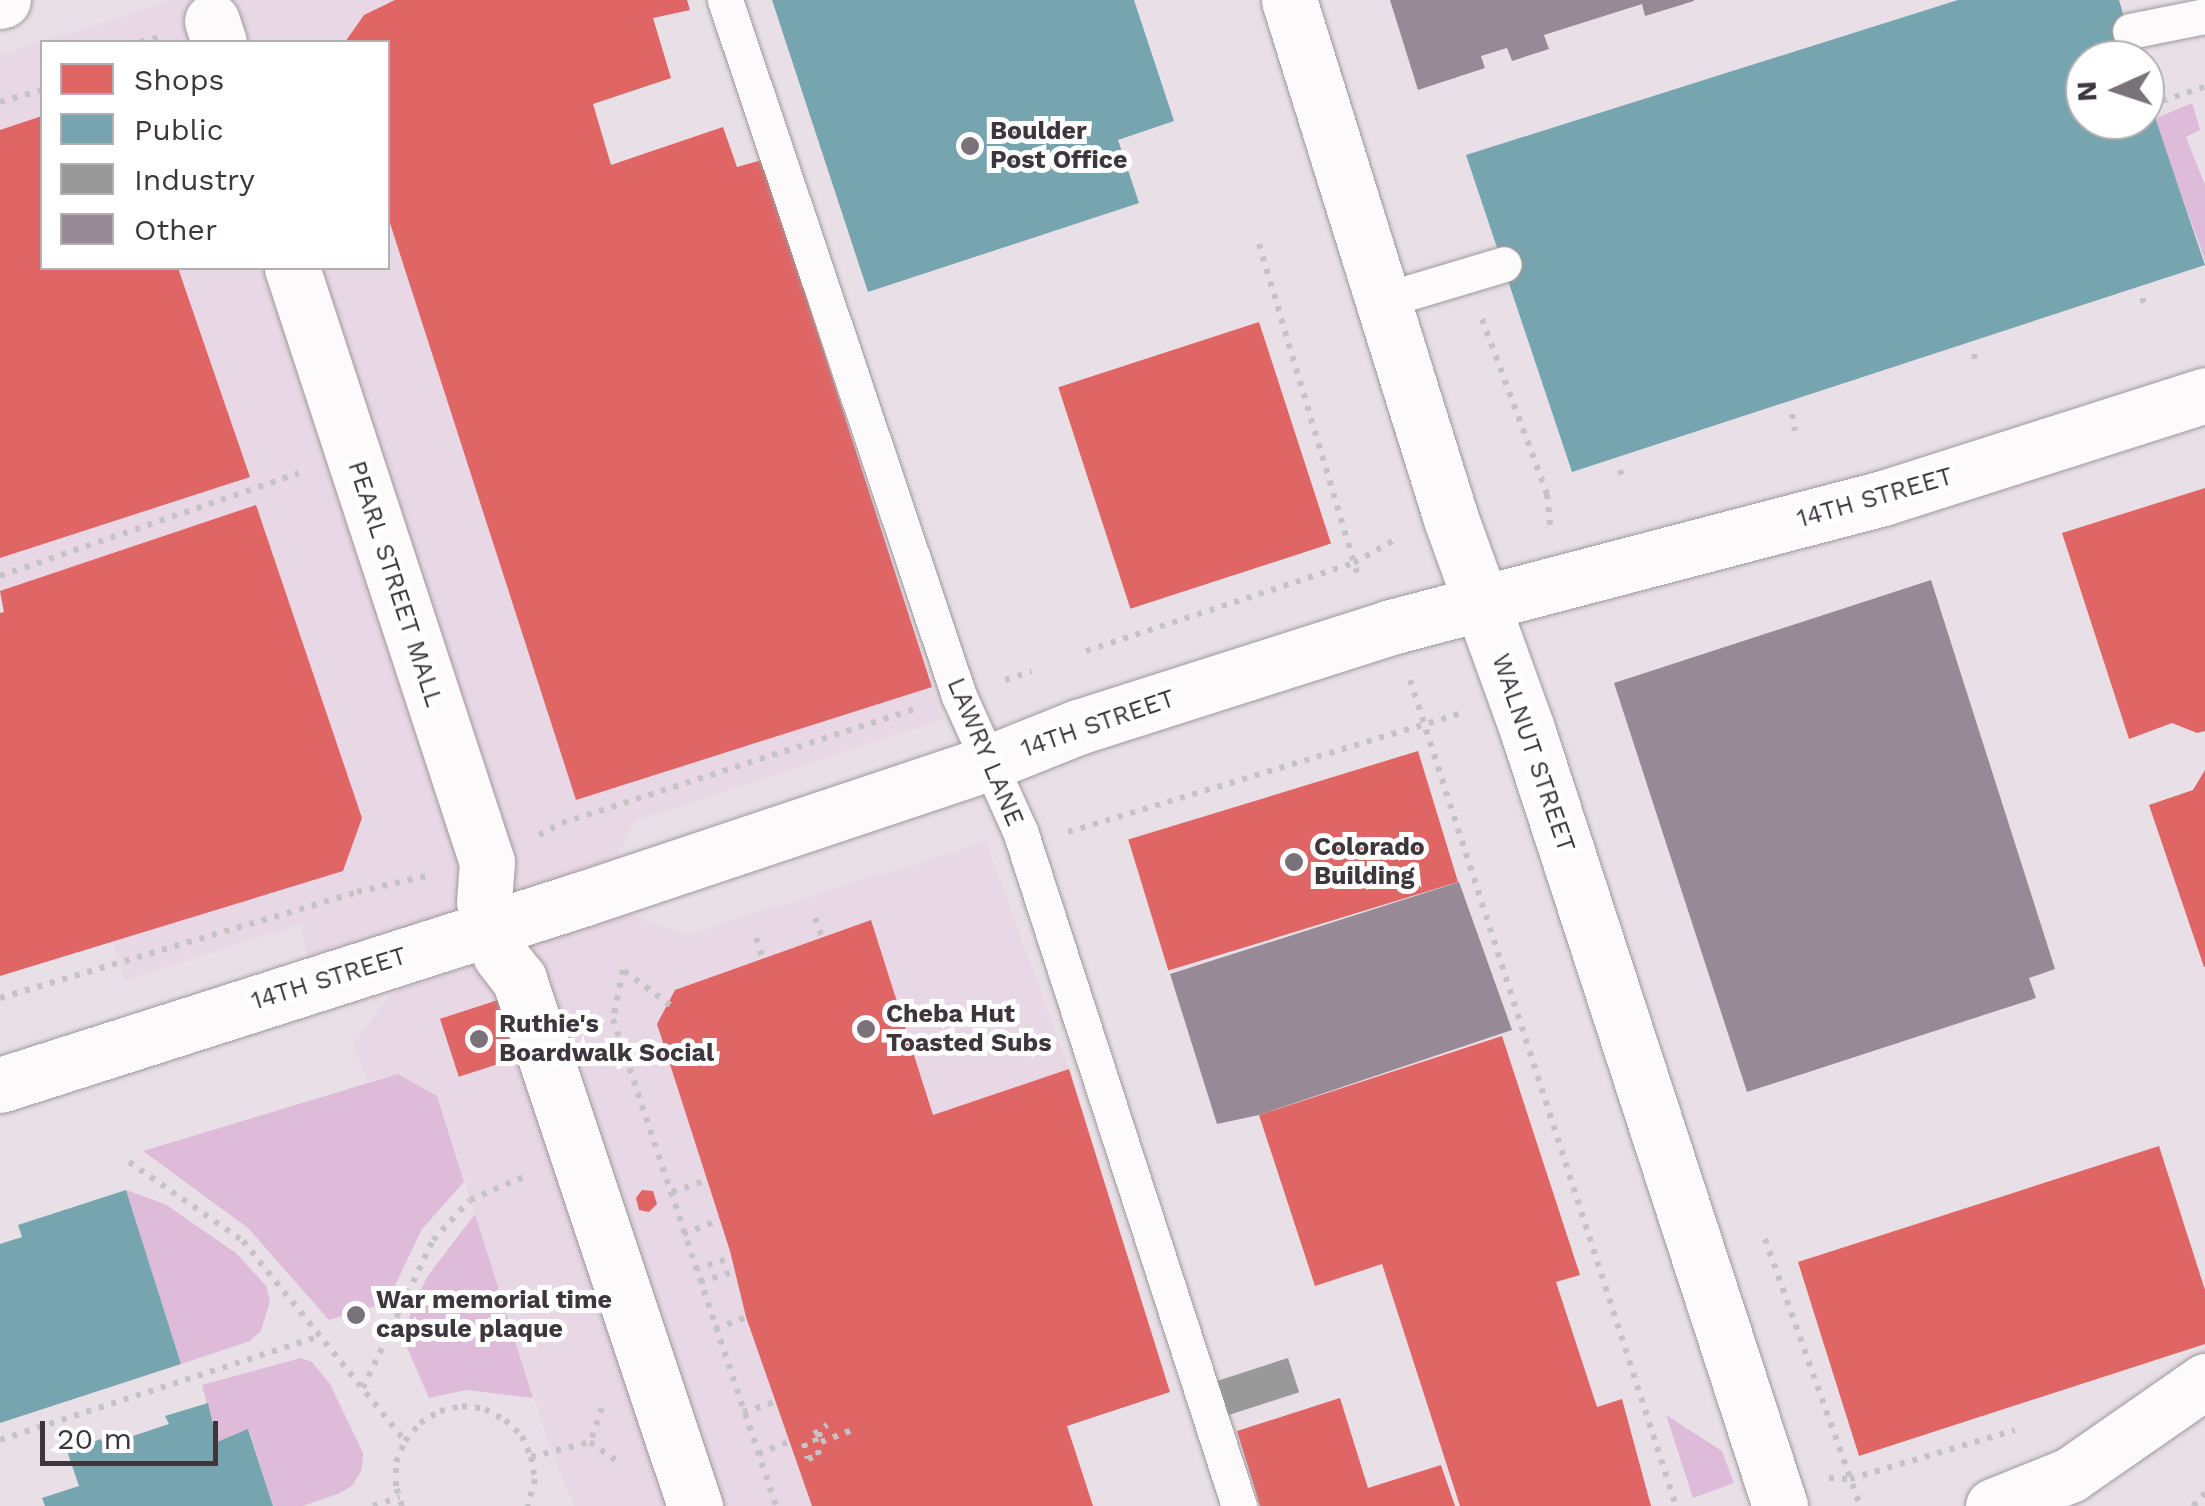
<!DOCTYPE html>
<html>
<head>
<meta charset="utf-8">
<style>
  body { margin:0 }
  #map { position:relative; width:2205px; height:1506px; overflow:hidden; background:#e9e0e7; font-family:"Work Sans",sans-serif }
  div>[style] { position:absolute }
  .built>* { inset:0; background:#e8d7e5 }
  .green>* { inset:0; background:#ddbbd9 }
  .shops>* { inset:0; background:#e06666; transform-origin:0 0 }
  .public>* { inset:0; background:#76a5af }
  .industry>* { inset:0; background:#999; transform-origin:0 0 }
  .building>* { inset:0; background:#988996 }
  .path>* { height:6px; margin-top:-3px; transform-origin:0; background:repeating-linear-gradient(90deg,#c5c3c5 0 5px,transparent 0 13px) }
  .roads { filter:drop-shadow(0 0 2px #9f989d) drop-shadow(0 0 2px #9f989d) }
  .lane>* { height:35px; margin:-17.5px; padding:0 17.5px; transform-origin:17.5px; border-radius:17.5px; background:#fcfafb }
  .street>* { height:55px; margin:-27.5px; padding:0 27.5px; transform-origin:27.5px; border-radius:27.5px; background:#fcfafb }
  .secondary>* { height:55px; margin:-27.5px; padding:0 27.5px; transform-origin:27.5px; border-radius:27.5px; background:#fcfafb }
  .dots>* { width:28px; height:28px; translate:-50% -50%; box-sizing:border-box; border:5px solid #fff; border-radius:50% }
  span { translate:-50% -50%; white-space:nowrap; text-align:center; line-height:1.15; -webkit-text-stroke:10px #fff; paint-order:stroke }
  .poi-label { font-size:25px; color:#3d363c; font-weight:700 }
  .left { translate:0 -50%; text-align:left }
  .street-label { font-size:25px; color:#3d363c }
  .legend { position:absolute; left:40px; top:40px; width:350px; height:230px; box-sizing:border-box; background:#fff; border:2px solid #b1afb1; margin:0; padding:12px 18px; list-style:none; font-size:30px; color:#3d363c }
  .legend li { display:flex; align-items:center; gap:20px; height:50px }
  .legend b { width:50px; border:2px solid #b1afb1 }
  .north { position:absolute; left:2065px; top:40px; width:100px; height:100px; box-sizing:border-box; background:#fff; border:2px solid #b1afb1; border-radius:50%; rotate:267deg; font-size:28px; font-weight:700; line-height:40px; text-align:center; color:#3d363c }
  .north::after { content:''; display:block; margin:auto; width:35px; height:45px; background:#797278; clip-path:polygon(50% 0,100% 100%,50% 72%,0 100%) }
  .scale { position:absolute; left:40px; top:1421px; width:178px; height:45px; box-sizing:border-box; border:5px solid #3d363c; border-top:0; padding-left:12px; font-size:30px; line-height:35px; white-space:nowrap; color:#3d363c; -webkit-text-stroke:8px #fff; paint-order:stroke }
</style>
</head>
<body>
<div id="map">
  <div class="built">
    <div style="clip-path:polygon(evenodd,175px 0,687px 0,690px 10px,653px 18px,671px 78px,593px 104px,611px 164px,723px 127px,737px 167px,762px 160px,942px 720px,642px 818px,632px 825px,616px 859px,608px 864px,308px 959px,300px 924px,125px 981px,0 601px,0 55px,175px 0,42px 42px,388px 42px,388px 268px,42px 268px,42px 42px)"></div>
    <div style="clip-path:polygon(986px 842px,1069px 1069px,1125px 1257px,1067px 1426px,1093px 1506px,575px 1506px,551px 1452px,437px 1096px,398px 1074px,368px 1082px,353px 1045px,391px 993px,590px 926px,630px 914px,685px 935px)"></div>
  </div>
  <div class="green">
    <div style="clip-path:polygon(2192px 103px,2200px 130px,2186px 137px,2205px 185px,2205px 260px,2154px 119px)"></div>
    <div style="clip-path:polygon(398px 1074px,437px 1096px,464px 1182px,422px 1229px,387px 1302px,329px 1320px,248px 1228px,143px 1151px)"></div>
    <div style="clip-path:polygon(126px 1190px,165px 1204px,236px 1253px,266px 1286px,270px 1301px,261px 1331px,250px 1341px,181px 1364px)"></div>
    <div style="clip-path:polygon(475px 1214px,533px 1398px,466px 1390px,429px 1398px,405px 1343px,410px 1313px,427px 1277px)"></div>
    <div style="clip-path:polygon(301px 1358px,312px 1362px,330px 1384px,363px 1453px,362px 1469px,352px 1486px,340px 1493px,303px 1506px,273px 1506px,249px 1430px,217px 1442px,202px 1385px)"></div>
    <div style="clip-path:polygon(1666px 1415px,1722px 1451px,1734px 1483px,1693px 1498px)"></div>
  </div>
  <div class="shops">
    <div style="clip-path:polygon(395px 0,687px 0,690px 10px,653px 18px,671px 78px,593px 104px,611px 165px,723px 127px,737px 167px,762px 160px,932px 687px,576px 800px,388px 217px,388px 42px,345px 42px,364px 15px)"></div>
    <div style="clip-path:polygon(42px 116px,42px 268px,178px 268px,250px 477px,0 558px,0 130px)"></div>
    <div style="left:1259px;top:322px;width:233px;height:211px;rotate:72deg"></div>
    <div style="clip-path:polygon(2205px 488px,2205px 731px,2197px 733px,2172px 723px,2129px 739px,2062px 533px)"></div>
    <div style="clip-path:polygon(256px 505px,362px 818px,343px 871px,0 976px,0 613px,4px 612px,0 591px)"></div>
    <div style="left:1418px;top:751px;width:137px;height:303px;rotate:73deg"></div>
    <div style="clip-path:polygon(2205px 770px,2205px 967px,2204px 967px,2149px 805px,2193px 790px)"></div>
    <div style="clip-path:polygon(871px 920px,933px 1115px,1069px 1069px,1170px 1392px,1067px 1426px,1093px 1506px,812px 1506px,746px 1317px,730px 1251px,657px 1024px,675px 990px)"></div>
    <div style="left:498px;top:1000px;width:61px;height:61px;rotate:72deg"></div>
    <div style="clip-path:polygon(1502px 1036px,1580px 1275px,1556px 1282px,1597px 1407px,1622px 1399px,1651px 1506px,1460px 1506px,1382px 1264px,1315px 1286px,1259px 1115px)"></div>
    <div style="clip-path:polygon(2159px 1146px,2205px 1290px,2205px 1344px,1859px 1456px,1798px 1262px)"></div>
    <div style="clip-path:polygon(642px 1190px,653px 1191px,657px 1204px,649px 1212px,639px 1210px,636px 1198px)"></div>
    <div style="clip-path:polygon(1340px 1398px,1368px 1488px,1441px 1465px,1455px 1506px,1260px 1506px,1237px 1431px)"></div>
  </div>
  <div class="public">
    <div style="clip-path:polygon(772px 0,1134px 0,1174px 121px,1118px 140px,1139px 203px,868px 292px)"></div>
    <div style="clip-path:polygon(1958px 0,2119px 0,2137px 60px,2085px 60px,2085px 120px,2145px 120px,2146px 91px,2205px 265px,1572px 472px,1466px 155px)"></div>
    <div style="clip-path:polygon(126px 1190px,181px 1364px,0 1423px,0 1244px,22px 1237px,18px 1225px)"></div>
    <div style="clip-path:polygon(208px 1403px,217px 1442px,248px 1429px,273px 1506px,45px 1506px,42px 1498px,79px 1486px,67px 1451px,101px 1439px,103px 1446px,169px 1424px,165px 1416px)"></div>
  </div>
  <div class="industry">
    <div style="left:1288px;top:1358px;width:36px;height:78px;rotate:72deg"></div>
  </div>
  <div class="building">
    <div style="clip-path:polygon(1390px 0,1694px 0,1694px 1px,1645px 16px,1642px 4px,1544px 35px,1549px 49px,1512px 61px,1507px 48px,1481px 56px,1485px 68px,1418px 90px)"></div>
    <div style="clip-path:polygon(1931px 580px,2055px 969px,2029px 978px,2036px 998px,1747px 1092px,1614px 683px)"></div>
    <div style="clip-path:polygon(1459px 882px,1512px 1030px,1259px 1115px,1217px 1124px,1170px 974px)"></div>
  </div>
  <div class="path">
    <div style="left:140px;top:42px;width:21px;rotate:-14deg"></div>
    <div style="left:0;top:102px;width:44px;rotate:-15.9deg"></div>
    <div style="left:2150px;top:105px;width:57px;rotate:-18.4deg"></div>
    <div style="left:1259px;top:244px;width:350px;rotate:73.4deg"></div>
    <div style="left:2142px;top:298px;width:9px;rotate:72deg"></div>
    <div style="left:1482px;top:319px;width:187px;rotate:69.6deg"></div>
    <div style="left:1547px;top:494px;width:31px;rotate:84deg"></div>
    <div style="left:1974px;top:354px;width:11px;rotate:80deg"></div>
    <div style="left:1792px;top:414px;width:17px;rotate:80deg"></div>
    <div style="left:1620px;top:470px;width:10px;rotate:73deg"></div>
    <div style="left:0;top:576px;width:316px;rotate:-19deg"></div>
    <div style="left:1086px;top:651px;width:282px;rotate:-18.2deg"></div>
    <div style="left:1354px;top:563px;width:48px;rotate:-29.7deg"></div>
    <div style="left:1005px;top:680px;width:28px;rotate:-18deg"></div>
    <div style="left:1410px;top:680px;width:868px;rotate:72.15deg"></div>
    <div style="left:1068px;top:832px;width:413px;rotate:-16.8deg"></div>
    <div style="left:539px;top:835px;width:26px;rotate:-28deg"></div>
    <div style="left:562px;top:823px;width:372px;rotate:-17.9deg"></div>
    <div style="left:815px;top:918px;width:20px;rotate:70deg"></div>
    <div style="left:756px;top:938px;width:22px;rotate:72deg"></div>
    <div style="left:0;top:998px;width:372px;rotate:-16.5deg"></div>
    <div style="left:357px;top:892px;width:75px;rotate:-13.1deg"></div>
    <div style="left:670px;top:1005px;width:59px;rotate:-143.3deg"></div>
    <div style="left:623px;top:970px;width:50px;rotate:101.5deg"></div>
    <div style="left:613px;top:1019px;width:514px;rotate:71.49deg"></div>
    <div style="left:129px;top:1162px;width:139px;rotate:34.7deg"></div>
    <div style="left:243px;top:1241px;width:257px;rotate:51deg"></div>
    <div style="left:672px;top:1192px;width:36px;rotate:-19deg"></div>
    <div style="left:683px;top:1234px;width:39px;rotate:-21deg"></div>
    <div style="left:1765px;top:1239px;width:283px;rotate:70.4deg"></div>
    <div style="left:695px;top:1269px;width:38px;rotate:-17deg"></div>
    <div style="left:700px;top:1282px;width:38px;rotate:-17deg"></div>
    <div style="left:715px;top:1329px;width:33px;rotate:-21deg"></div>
    <div style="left:363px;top:1388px;width:164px;rotate:-64.7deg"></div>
    <div style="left:433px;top:1240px;width:54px;rotate:-47.2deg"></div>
    <div style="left:470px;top:1200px;width:61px;rotate:-23.2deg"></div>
    <div style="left:602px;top:1408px;width:36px;rotate:109deg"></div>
    <div style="left:590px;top:1442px;width:37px;rotate:35deg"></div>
    <div style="left:743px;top:1412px;width:38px;rotate:-17deg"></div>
    <div style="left:819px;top:1432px;width:10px;rotate:79deg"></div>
    <div style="left:821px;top:1442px;width:36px;rotate:-21deg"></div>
    <div style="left:0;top:1440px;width:336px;rotate:-18deg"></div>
    <div style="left:804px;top:1443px;width:16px;rotate:76deg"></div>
    <div style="left:808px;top:1459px;width:12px;rotate:-20deg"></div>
    <div style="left:819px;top:1455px;width:22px;rotate:-103deg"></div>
    <div style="left:814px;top:1434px;width:16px;rotate:-35deg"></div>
    <div style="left:758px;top:1454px;width:35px;rotate:-22deg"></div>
    <div style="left:531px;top:1457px;width:61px;rotate:-14.3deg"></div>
    <div style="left:1829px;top:1478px;width:21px;rotate:3deg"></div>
    <div style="left:1850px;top:1479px;width:172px;rotate:-16.5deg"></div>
    <div style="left:373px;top:1506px;width:28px;rotate:-19deg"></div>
    <div style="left:402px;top:1506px;width:21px;rotate:-107deg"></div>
    <div style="left:396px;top:1486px;width:24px;rotate:-90deg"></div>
    <div style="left:396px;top:1462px;width:23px;rotate:-67deg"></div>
    <div style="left:405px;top:1441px;width:23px;rotate:-50deg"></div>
    <div style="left:420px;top:1423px;width:23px;rotate:-31deg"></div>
    <div style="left:440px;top:1411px;width:23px;rotate:-13deg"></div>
    <div style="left:462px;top:1406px;width:23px;rotate:7deg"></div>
    <div style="left:485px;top:1409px;width:23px;rotate:29deg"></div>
    <div style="left:505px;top:1420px;width:23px;rotate:43deg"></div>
    <div style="left:522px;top:1436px;width:23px;rotate:67deg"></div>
    <div style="left:531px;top:1457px;width:22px;rotate:80deg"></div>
    <div style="left:535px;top:1479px;width:28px;rotate:105deg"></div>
    <div style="left:2193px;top:1506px;width:18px;rotate:-47deg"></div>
  </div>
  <div class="roads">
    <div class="lane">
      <div style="left:725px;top:0;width:734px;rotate:71.42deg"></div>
      <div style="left:959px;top:696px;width:148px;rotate:65.7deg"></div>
      <div style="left:1020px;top:831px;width:710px;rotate:72.02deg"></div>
      <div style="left:2130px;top:31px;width:76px;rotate:-11.3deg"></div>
      <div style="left:1381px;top:301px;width:128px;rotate:-16.7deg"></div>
    </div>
    <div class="street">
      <div style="left:212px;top:21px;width:22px;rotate:72deg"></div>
      <div style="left:292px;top:268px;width:625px;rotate:71.83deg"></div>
      <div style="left:487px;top:862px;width:40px;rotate:94.3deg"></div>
      <div style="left:500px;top:955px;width:31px;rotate:52deg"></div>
      <div style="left:519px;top:979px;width:556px;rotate:71.53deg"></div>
      <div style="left:0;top:1085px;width:611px;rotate:-17.72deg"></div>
      <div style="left:582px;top:899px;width:428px;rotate:-18.5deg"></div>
      <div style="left:988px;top:763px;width:97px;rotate:-21.8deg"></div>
      <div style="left:1078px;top:727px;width:329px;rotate:-17.7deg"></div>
      <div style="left:1391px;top:627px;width:509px;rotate:-14.69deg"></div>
      <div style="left:1883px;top:498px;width:338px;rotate:-17.7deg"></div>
      <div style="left:1993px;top:1506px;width:83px;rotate:-21.9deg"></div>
      <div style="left:2070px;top:1475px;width:165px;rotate:-34.8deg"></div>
    </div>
    <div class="secondary">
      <div style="left:1289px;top:0;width:544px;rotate:72.66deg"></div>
      <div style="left:1451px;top:519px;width:223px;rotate:70.1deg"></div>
      <div style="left:1527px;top:729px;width:817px;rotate:71.96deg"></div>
      <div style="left:0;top:1px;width:3px;rotate:-18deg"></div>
    </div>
  </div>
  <div class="dots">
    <div style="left:970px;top:146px;background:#797278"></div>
    <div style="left:1294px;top:862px;background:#797278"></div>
    <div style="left:866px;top:1029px;background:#797278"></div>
    <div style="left:479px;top:1039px;background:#797278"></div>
    <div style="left:356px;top:1315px;background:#797278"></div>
  </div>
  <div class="poi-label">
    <span class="left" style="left:990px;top:146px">Boulder<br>Post Office</span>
    <span class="left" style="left:1314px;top:862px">Colorado<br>Building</span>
    <span class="left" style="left:886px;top:1029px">Cheba Hut<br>Toasted Subs</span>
    <span class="left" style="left:499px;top:1039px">Ruthie's<br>Boardwalk Social</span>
    <span class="left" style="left:376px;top:1315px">War memorial time<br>capsule plaque</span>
  </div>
  <div class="street-label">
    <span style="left:1875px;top:498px;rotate:-16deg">14TH STREET</span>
    <span style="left:395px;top:584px;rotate:72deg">PEARL STREET MALL</span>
    <span style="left:1098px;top:724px;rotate:-19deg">14TH STREET</span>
    <span style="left:985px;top:752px;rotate:67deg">LAWRY LANE</span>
    <span style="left:1533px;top:753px;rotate:71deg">WALNUT STREET</span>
    <span style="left:329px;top:979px;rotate:-17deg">14TH STREET</span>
  </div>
  <ul class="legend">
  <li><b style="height:28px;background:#e06666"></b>Shops</li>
  <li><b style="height:28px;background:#76a5af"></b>Public</li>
  <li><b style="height:28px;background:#999"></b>Industry</li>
  <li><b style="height:28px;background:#988996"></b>Other</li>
  </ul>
  <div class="north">N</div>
  <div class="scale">20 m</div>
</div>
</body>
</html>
